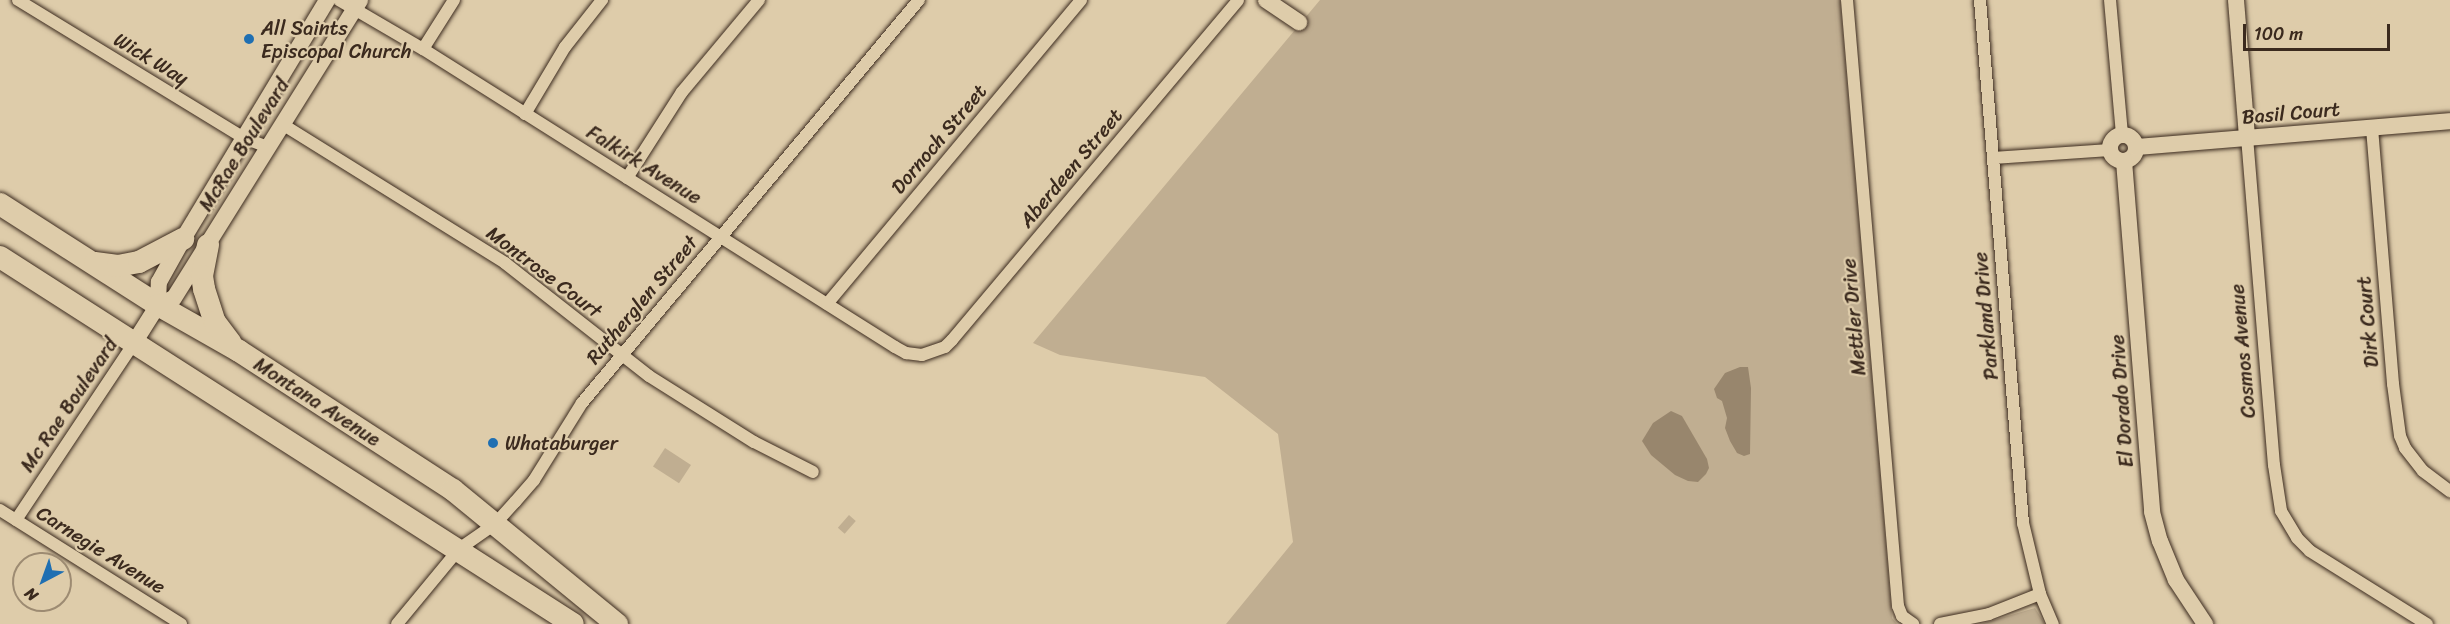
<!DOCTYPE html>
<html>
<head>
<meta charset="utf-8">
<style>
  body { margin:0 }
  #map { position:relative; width:2450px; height:624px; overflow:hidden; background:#deccaa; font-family:Sriracha,sans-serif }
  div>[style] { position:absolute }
  .green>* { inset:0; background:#c0ae91; transform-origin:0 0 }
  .water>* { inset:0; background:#98866d }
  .roads { filter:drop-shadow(0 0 2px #3b2a1e) drop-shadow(0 0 2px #3b2a1e) }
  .street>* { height:12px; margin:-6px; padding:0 6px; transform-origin:6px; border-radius:6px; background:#deccaa }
  .secondary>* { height:16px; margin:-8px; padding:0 8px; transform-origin:8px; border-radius:8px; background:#deccaa }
  .secondary>.ring { margin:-8px; padding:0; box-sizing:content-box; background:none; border:16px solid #deccaa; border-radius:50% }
  .highway>* { height:22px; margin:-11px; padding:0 11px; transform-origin:11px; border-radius:11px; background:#deccaa }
  .dots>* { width:16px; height:16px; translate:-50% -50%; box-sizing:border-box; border:3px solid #deccaa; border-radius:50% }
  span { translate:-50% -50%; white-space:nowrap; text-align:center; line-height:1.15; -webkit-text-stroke:4.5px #deccaa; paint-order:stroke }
  .poi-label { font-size:20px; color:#3b2a1e }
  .left { translate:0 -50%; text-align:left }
  .street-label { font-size:20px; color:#3b2a1e }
  .north { position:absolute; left:12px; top:552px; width:60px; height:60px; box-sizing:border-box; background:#deccaa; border:2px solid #9d8b72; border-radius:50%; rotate:221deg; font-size:16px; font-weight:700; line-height:24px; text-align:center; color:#3b2a1e }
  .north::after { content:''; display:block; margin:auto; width:21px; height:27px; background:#1f6fb2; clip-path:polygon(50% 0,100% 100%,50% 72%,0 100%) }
  .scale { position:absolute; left:2243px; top:24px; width:147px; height:27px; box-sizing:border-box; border:3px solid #3b2a1e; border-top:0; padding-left:8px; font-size:18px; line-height:21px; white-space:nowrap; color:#3b2a1e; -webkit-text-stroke:4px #deccaa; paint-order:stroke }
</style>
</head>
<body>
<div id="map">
  <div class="green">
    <div style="clip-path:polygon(1320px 0,1840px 0,1892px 618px,1897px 624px,1226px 624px,1293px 542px,1278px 434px,1205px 377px,1060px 355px,1033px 343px)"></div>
    <div style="left:665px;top:448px;width:31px;height:22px;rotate:33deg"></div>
    <div style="left:849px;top:515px;width:9px;height:17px;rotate:41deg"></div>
    <div style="clip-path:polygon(2035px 608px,2045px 624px,1979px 624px,1984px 623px)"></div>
  </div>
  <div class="water">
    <div style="clip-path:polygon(1740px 367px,1748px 367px,1751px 388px,1750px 454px,1744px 456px,1737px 453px,1730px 441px,1725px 428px,1727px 418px,1722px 401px,1717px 398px,1714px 389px,1725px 373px)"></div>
    <div style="clip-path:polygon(1671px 411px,1682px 416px,1707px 459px,1709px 468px,1706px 474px,1698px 482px,1688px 481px,1675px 475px,1651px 455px,1642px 441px,1653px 423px)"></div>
  </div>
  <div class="roads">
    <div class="street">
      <div style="left:18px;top:0;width:265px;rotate:31.4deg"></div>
      <div style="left:244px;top:138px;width:25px;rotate:21deg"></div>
      <div style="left:339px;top:0;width:97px;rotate:30.3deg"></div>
      <div style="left:423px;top:49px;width:558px;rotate:32.27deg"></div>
      <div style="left:895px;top:347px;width:13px;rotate:29deg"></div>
      <div style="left:906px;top:353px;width:16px;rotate:7deg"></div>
      <div style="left:922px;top:355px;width:24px;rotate:-19deg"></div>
      <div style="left:945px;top:347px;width:10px;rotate:-45deg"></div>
      <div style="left:952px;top:340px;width:444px;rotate:-49.9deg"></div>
      <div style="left:1847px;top:0;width:608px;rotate:85.19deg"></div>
      <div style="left:1898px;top:606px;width:11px;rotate:68deg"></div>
      <div style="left:1902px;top:616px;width:14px;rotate:36deg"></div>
      <div style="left:1980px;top:0;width:525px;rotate:85.3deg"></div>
      <div style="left:2023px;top:523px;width:73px;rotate:76.5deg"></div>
      <div style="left:2040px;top:594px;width:33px;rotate:67deg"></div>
      <div style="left:2110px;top:0;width:136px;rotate:84.9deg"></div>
      <div style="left:423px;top:49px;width:58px;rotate:-57.7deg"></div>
      <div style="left:525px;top:114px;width:78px;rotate:-59.2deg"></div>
      <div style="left:565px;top:47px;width:60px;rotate:-51.8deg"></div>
      <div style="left:282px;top:124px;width:263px;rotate:31.9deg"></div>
      <div style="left:505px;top:263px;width:183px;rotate:38.1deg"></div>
      <div style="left:649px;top:376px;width:124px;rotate:32.2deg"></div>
      <div style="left:754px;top:442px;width:66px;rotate:27deg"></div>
      <div style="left:2372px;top:128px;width:257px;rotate:85.3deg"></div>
      <div style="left:2393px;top:384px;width:52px;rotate:82.3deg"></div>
      <div style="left:2400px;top:436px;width:13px;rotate:67deg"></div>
      <div style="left:2405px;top:448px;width:29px;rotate:52deg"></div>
      <div style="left:2423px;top:471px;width:34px;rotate:37deg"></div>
      <div style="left:2247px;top:137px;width:329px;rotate:85.3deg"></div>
      <div style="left:2274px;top:465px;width:47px;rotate:81.3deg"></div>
      <div style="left:2281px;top:511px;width:31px;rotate:59deg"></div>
      <div style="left:2297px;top:538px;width:18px;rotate:45deg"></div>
      <div style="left:2310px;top:551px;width:138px;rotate:32deg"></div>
      <div style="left:1993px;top:158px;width:117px;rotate:-3.9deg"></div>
      <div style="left:627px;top:178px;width:102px;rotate:-57.4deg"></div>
      <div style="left:682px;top:92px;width:120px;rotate:-50.1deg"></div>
      <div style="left:827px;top:304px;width:396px;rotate:-50.1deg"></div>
      <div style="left:0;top:510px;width:214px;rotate:32.2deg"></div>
      <div style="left:16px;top:520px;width:213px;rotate:-56.3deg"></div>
      <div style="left:397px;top:624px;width:97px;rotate:-50.4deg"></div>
      <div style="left:459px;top:549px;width:44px;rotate:-34.8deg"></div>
      <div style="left:495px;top:524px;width:30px;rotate:-48deg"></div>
      <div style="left:515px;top:502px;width:29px;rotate:-49deg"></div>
      <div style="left:534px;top:480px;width:91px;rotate:-58.1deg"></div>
      <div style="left:582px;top:403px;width:525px;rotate:-50.1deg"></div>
      <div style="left:1940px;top:624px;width:50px;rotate:-11.5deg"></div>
      <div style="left:1989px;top:614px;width:55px;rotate:-21.4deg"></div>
    </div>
    <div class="secondary">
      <div style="left:1266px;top:0;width:40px;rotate:34deg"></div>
      <div style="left:2236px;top:0;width:137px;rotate:85.4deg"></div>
      <div class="ring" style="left:2110px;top:135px;width:10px;height:10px"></div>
      <div style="left:2136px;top:147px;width:315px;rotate:-4.7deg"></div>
      <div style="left:2124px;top:161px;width:352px;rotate:85.4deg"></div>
      <div style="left:2152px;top:512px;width:30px;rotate:75deg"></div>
      <div style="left:2160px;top:541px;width:42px;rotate:67.7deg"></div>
      <div style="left:2176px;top:580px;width:53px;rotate:56.6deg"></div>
      <div style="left:158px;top:305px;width:17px;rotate:-24deg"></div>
      <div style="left:174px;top:298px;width:351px;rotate:-58deg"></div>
      <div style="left:134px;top:343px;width:45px;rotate:-57.7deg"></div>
      <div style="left:158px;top:305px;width:23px;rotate:-88deg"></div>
      <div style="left:159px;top:282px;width:49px;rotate:-60.8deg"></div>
      <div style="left:183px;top:239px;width:279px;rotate:-58.9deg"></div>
    </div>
    <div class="highway">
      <div style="left:0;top:204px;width:188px;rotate:32.6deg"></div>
      <div style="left:158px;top:305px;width:93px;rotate:29.6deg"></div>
      <div style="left:239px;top:351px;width:255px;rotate:33deg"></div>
      <div style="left:453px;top:490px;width:212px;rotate:39.3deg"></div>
      <div style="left:208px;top:245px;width:32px;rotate:101deg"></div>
      <div style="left:202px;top:276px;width:13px;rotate:81deg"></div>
      <div style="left:204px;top:289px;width:35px;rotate:72deg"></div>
      <div style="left:215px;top:322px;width:26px;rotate:53deg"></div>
      <div style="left:0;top:257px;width:680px;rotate:32.64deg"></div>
      <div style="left:95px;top:263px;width:23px;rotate:7deg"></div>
      <div style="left:118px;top:266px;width:21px;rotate:-11deg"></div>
      <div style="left:139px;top:262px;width:50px;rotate:-27.6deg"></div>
    </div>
  </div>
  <div class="dots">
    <div style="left:249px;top:39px;background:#1f6fb2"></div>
    <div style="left:493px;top:443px;background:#1f6fb2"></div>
  </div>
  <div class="poi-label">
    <span class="left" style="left:261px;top:40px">All Saints<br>Episcopal Church</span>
    <span class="left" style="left:505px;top:443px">Whataburger</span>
  </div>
  <div class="street-label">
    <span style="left:151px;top:59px;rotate:31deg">Wick Way</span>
    <span style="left:2291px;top:113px;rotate:-5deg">Basil Court</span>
    <span style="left:939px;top:139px;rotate:-50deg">Dornoch Street</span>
    <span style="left:244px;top:145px;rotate:-58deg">McRae Boulevard</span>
    <span style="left:644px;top:165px;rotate:32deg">Falkirk Avenue</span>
    <span style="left:1071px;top:168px;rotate:-50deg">Aberdeen Street</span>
    <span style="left:544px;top:272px;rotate:37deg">Montrose Court</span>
    <span style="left:642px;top:300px;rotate:-50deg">Rutherglen Street</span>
    <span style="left:1986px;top:316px;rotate:-95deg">Parkland Drive</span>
    <span style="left:1854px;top:317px;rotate:-95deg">Mettler Drive</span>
    <span style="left:2368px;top:322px;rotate:-95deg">Dirk Court</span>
    <span style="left:2243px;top:351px;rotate:-95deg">Cosmos Avenue</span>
    <span style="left:2122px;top:401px;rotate:-94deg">El Dorado Drive</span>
    <span style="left:317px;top:402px;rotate:33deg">Montana Avenue</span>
    <span style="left:69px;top:405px;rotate:-56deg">Mc Rae Boulevard</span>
    <span style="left:101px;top:550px;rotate:32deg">Carnegie Avenue</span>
  </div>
  <div class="north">N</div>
  <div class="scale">100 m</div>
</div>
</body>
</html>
